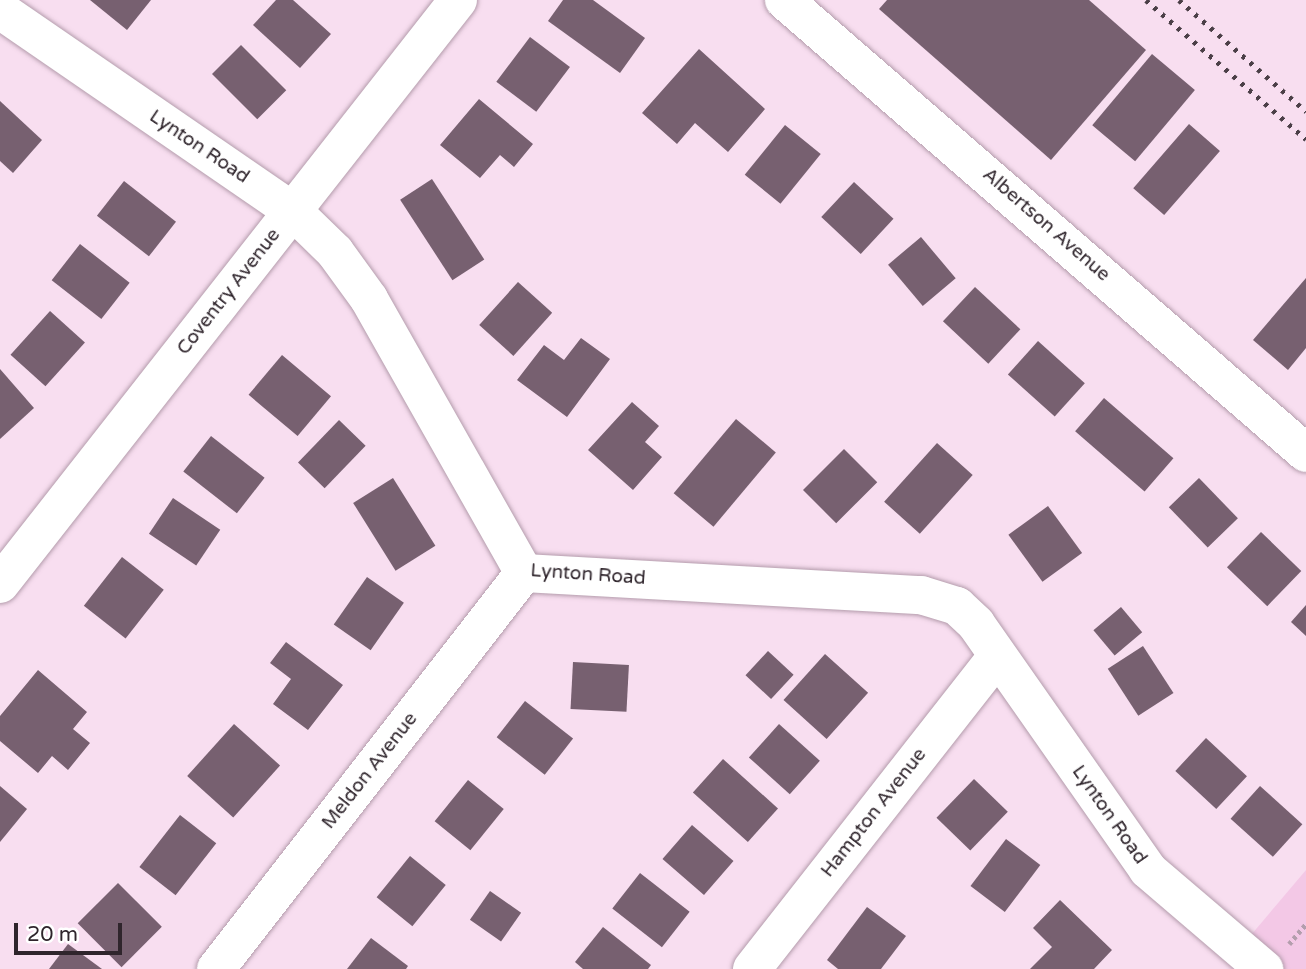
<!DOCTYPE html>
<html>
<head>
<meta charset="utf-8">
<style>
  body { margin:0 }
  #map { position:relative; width:1306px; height:969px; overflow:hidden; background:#f8def0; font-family:"Varela Round",sans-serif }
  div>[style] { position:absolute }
  .green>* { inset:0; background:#f3c8e6 }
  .building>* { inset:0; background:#776070; transform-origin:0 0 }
  .path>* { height:4.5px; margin-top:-2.25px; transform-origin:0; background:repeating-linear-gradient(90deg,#b39ead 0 3.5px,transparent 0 7px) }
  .roads { filter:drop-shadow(0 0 2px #b49cac) drop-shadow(0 0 2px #b49cac) }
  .street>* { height:38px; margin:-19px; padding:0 19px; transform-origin:19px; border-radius:19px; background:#fff }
  .rail>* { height:5px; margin-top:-2.5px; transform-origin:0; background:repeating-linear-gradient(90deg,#4b3f47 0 3.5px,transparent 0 10.5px) }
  span { translate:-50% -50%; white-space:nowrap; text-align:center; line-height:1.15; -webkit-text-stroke:7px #fff; paint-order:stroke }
  .street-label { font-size:19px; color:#2f252c }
  .scale { position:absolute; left:14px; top:923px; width:108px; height:32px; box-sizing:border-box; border:4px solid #2f252c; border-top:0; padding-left:9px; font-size:21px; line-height:24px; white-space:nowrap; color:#2f252c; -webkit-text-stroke:5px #fff; paint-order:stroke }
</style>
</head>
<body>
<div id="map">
  <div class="green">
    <div style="clip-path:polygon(1306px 870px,1306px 969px,1264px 969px,1240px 948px)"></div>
  </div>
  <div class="building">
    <div style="clip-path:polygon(90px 0,151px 0,127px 30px)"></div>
    <div style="clip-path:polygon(276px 0,293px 0,331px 34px,300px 68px,253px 25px)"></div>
    <div style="clip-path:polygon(563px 0,593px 0,645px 38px,620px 73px,548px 21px)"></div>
    <div style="clip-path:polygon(887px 0,1089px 0,1146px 50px,1051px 160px,879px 9px)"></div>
    <div style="left:530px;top:37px;width:50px;height:56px;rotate:37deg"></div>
    <div style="left:241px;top:45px;width:64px;height:41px;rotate:45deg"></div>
    <div style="clip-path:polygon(699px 49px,765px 109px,728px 152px,695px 123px,677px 144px,642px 113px)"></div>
    <div style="left:1152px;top:54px;width:56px;height:93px;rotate:40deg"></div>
    <div style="clip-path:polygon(479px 99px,533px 144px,514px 167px,500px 155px,480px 178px,440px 145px)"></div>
    <div style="clip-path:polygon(0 101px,42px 140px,13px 173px,0 161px)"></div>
    <div style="left:1189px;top:124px;width:41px;height:85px;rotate:41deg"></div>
    <div style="left:785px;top:125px;width:46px;height:64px;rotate:39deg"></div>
    <div style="left:432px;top:179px;width:96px;height:38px;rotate:57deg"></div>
    <div style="left:124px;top:181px;width:66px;height:44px;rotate:38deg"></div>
    <div style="left:854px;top:182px;width:54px;height:48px;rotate:43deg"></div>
    <div style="left:921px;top:237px;width:54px;height:43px;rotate:50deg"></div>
    <div style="left:80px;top:244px;width:63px;height:46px;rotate:38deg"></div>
    <div style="clip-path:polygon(1306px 278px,1306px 348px,1288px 370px,1253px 340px)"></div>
    <div style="left:518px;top:282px;width:46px;height:58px;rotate:42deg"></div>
    <div style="left:975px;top:287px;width:62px;height:47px;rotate:43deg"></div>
    <div style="left:50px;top:311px;width:47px;height:59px;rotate:42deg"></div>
    <div style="clip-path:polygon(581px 338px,610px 359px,567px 417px,517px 380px,544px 345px,564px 360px)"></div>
    <div style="left:1038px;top:341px;width:63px;height:45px;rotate:42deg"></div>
    <div style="left:282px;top:355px;width:64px;height:52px;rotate:40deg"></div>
    <div style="clip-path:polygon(0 369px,34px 408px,0 439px)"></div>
    <div style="left:1104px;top:398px;width:92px;height:44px;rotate:41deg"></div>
    <div style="clip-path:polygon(632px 402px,659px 426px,645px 442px,662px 457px,633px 490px,588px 450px)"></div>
    <div style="left:736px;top:419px;width:52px;height:97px;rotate:40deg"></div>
    <div style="left:339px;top:420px;width:37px;height:59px;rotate:44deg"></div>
    <div style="left:211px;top:436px;width:68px;height:45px;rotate:38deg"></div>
    <div style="left:937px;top:443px;width:48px;height:79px;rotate:42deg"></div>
    <div style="left:844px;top:449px;width:47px;height:58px;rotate:45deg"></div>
    <div style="left:393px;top:478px;width:80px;height:47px;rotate:58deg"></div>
    <div style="left:1199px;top:478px;width:56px;height:42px;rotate:46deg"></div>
    <div style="left:173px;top:498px;width:57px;height:43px;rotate:34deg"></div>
    <div style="left:1048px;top:506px;width:58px;height:49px;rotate:54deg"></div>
    <div style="left:1261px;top:532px;width:56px;height:49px;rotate:44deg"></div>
    <div style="left:122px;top:557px;width:53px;height:62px;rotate:38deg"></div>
    <div style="left:367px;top:577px;width:45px;height:58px;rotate:35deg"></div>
    <div style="clip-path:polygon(1306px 605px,1306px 636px,1291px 622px)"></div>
    <div style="left:1121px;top:607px;width:33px;height:36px;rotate:50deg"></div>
    <div style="clip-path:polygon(286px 642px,343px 685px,308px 730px,273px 704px,291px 679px,270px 663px)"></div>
    <div style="left:1143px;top:646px;width:56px;height:42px;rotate:57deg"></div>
    <div style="left:768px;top:651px;width:35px;height:33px;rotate:43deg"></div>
    <div style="left:825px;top:654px;width:58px;height:62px;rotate:42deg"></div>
    <div style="left:573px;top:662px;width:56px;height:47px;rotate:3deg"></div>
    <div style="clip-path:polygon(38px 670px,87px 712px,73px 729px,90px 743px,68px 770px,52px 756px,38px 773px,0 741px,0 716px)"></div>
    <div style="left:525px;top:701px;width:61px;height:46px;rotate:38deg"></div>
    <div style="left:234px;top:724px;width:62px;height:70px;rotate:42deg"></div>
    <div style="left:779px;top:724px;width:55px;height:45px;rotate:42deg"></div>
    <div style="left:1206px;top:738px;width:56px;height:45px;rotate:43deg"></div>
    <div style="left:723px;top:759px;width:74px;height:45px;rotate:42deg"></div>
    <div style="left:974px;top:779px;width:47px;height:54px;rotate:44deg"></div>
    <div style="left:468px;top:780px;width:46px;height:53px;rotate:39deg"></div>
    <div style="clip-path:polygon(0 786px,27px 809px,0 842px)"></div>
    <div style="left:1260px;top:786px;width:57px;height:44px;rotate:42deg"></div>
    <div style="left:180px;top:815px;width:46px;height:66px;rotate:38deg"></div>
    <div style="left:692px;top:825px;width:55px;height:45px;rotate:41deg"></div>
    <div style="left:1006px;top:839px;width:43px;height:59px;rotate:37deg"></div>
    <div style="left:410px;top:856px;width:46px;height:53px;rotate:39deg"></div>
    <div style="left:640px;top:873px;width:63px;height:45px;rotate:38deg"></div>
    <div style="left:118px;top:883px;width:62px;height:57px;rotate:45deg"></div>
    <div style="left:490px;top:891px;width:38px;height:35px;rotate:35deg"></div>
    <div style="clip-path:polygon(1060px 900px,1112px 950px,1094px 969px,1030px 969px,1052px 947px,1033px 928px)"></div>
    <div style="clip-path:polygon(867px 907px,906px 936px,881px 969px,838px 969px,827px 960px)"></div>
    <div style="clip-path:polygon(603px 927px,651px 965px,648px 969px,583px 969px,575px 962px)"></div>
    <div style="clip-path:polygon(371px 938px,408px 966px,406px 969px,347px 969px)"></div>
    <div style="clip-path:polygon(68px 944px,102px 969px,49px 969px)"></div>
  </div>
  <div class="path">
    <div style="left:1289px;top:944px;width:26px;rotate:-50deg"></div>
  </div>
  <div class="roads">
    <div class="street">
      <div style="left:784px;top:0;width:691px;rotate:40.95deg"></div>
      <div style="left:0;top:10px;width:355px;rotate:34.5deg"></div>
      <div style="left:293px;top:211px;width:59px;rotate:44.3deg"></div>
      <div style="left:335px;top:252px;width:58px;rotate:54.1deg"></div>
      <div style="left:369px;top:299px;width:315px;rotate:60.5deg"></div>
      <div style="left:524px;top:573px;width:398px;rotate:3.2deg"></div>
      <div style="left:921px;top:595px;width:38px;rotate:17deg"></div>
      <div style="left:957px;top:606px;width:26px;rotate:43deg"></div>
      <div style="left:976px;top:624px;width:300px;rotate:55deg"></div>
      <div style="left:1148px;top:870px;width:153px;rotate:40.5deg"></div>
      <div style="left:0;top:584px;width:742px;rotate:-51.89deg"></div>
      <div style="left:216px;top:969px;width:502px;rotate:-52.13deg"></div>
      <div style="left:752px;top:969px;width:397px;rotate:-51.9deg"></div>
    </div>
  </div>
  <div class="rail">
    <div style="left:1146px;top:0;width:212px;rotate:41deg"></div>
    <div style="left:1179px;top:0;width:169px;rotate:41.2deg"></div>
  </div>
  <div class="street-label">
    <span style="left:199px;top:147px;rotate:34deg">Lynton Road</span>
    <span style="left:1046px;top:225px;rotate:41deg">Albertson Avenue</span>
    <span style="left:229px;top:292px;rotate:-52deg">Coventry Avenue</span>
    <span style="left:588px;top:575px;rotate:4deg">Lynton Road</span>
    <span style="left:370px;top:771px;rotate:-52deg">Meldon Avenue</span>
    <span style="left:874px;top:813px;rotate:-52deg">Hampton Avenue</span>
    <span style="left:1109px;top:815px;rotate:55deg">Lynton Road</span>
  </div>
  <div class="scale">20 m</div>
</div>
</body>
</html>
